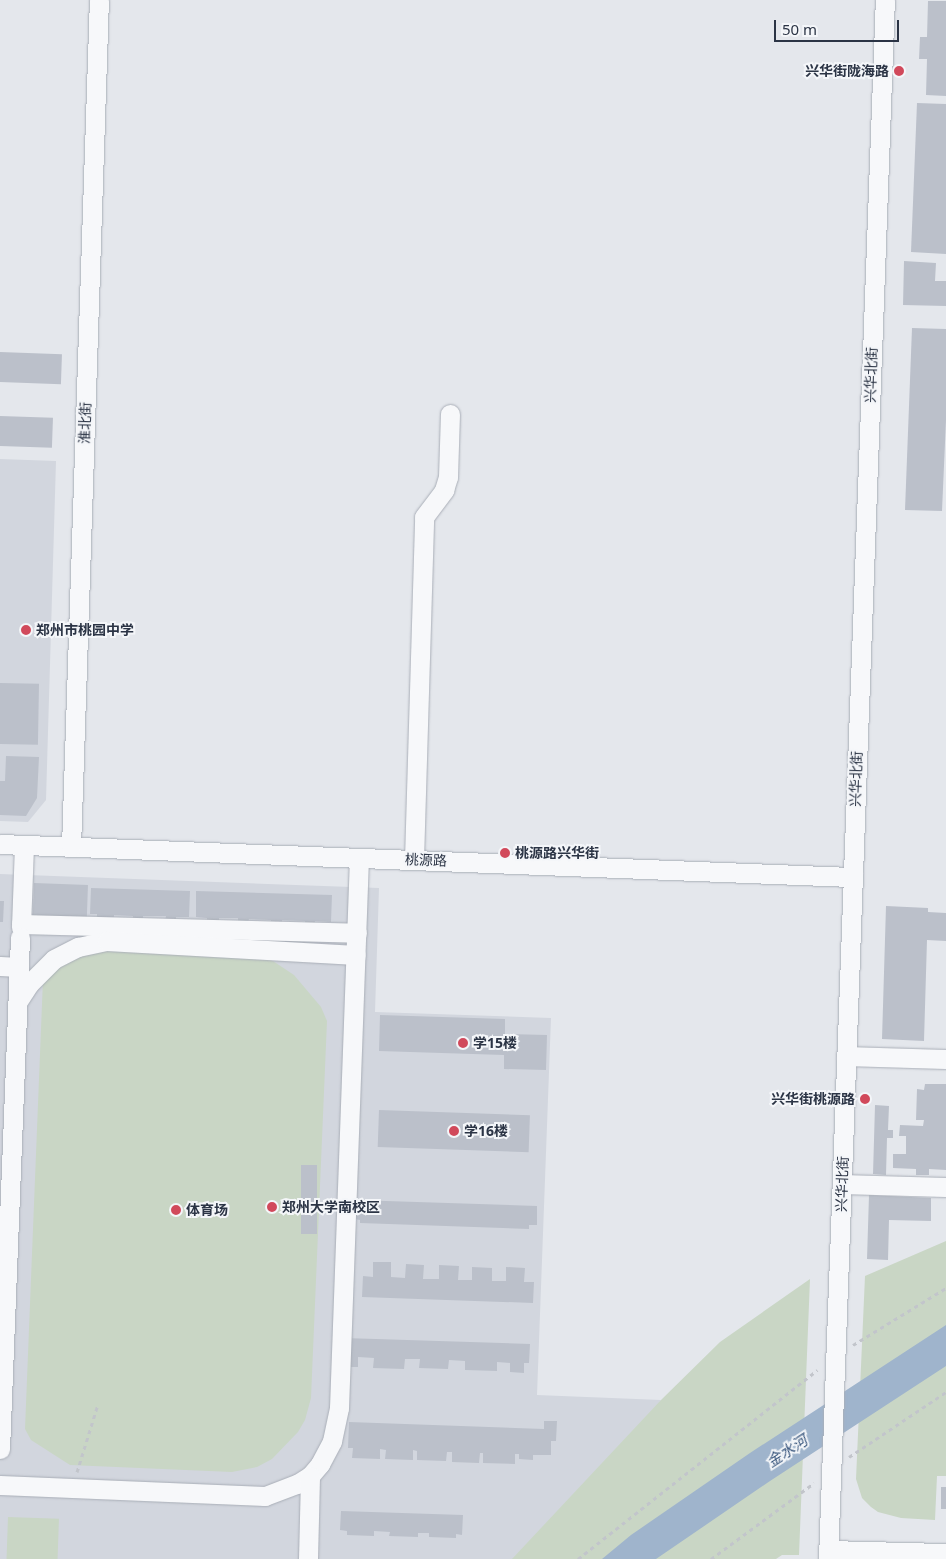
<!DOCTYPE html>
<html>
<head>
<meta charset="utf-8">
<style>
  body { margin:0 }
  #map { position:relative; width:946px; height:1559px; overflow:hidden; background:#e4e7ec; font-family:"Noto Sans","Noto Sans SC",sans-serif }
  div>[style] { position:absolute }
  .built>* { inset:0; background:#d2d6de }
  .green>* { inset:0; background:#c9d6c5; transform-origin:0 0 }
  .water>* { inset:0; background:#9fb4cc }
  .building>* { inset:0; background:#bbc0ca; transform-origin:0 0 }
  .path>* { height:3px; margin-top:-1.5px; transform-origin:0; background:repeating-linear-gradient(90deg,#c2c5cb 0 4px,transparent 0 8px) }
  .roads { filter:drop-shadow(0 0 1px #a9aeb7) drop-shadow(0 0 1px #a9aeb7) }
  .minor>* { height:19px; margin:-9.5px; padding:0 9.5px; transform-origin:9.5px; border-radius:9.5px; background:#f7f8fa }
  .dots>* { width:14px; height:14px; translate:-50% -50%; box-sizing:border-box; border:2px solid #f4f6f9; border-radius:50% }
  span { translate:-50% -50%; white-space:nowrap; text-align:center; line-height:1.15; -webkit-text-stroke:4px #f4f6f9; paint-order:stroke }
  .poi-label { font-size:14px; color:#2b3445; font-weight:700 }
  .right { translate:-100% -50%; text-align:right }
  .left { translate:0 -50%; text-align:left }
  .street-label { font-size:14px; color:#2b3445 }
  .water-label { font-size:15px; color:#34527a; font-style:italic }
  .scale { position:absolute; left:774px; top:20px; width:125px; height:22px; box-sizing:border-box; border:2px solid #2b3445; border-top:0; padding-left:6px; font-size:15px; line-height:18px; white-space:nowrap; color:#2b3445; -webkit-text-stroke:4px #f4f6f9; paint-order:stroke }
</style>
</head>
<body>
<div id="map">
  <div class="built">
    <div style="clip-path:polygon(0 459px,56px 461px,46px 800px,28px 822px,0 821px)"></div>
    <div style="clip-path:polygon(0 874px,379px 888px,375px 1012px,551px 1018px,537px 1395px,661px 1400px,553px 1559px,0 1559px)"></div>
  </div>
  <div class="green">
    <div style="clip-path:polygon(104px 949px,264px 955px,294px 975px,321px 1007px,327px 1021px,311px 1398px,305px 1420px,298px 1432px,272px 1459px,257px 1467px,232px 1472px,70px 1465px,31px 1440px,25px 1429px,43px 979px,69px 956px)"></div>
    <div style="clip-path:polygon(946px 1241px,946px 1476px,937px 1476px,935px 1520px,901px 1518px,878px 1512px,871px 1507px,862px 1498px,856px 1479px,865px 1276px)"></div>
    <div style="clip-path:polygon(810px 1279px,799px 1555px,782px 1555px,776px 1559px,512px 1559px,661px 1400px,720px 1342px)"></div>
    <div style="left:8px;top:1517px;width:51px;height:42px;rotate:2deg"></div>
  </div>
  <div class="water">
    <div style="clip-path:polygon(946px 1325px,946px 1366px,770px 1481px,656px 1559px,602px 1559px,631px 1535px,750px 1453px)"></div>
  </div>
  <div class="building">
    <div style="clip-path:polygon(928px 1px,946px 1px,946px 96px,926px 95px,927px 59px,919px 59px,920px 37px,927px 37px)"></div>
    <div style="clip-path:polygon(917px 103px,946px 104px,946px 254px,911px 252px)"></div>
    <div style="clip-path:polygon(904px 261px,936px 263px,935px 281px,946px 281px,946px 306px,903px 305px)"></div>
    <div style="clip-path:polygon(912px 328px,946px 329px,946px 420px,942px 511px,905px 510px)"></div>
    <div style="left:0;top:352px;width:62px;height:30px;rotate:2deg"></div>
    <div style="left:0;top:416px;width:53px;height:30px;rotate:2deg"></div>
    <div style="left:0;top:683px;width:39px;height:61px;rotate:1deg"></div>
    <div style="clip-path:polygon(6px 756px,39px 757px,37px 798px,26px 816px,0 815px,0 781px,5px 781px)"></div>
    <div style="left:34px;top:883px;width:54px;height:40px;rotate:2deg"></div>
    <div style="clip-path:polygon(91px 888px,190px 891px,189px 917px,176px 917px,176px 921px,165px 921px,166px 916px,143px 916px,143px 920px,133px 920px,133px 916px,114px 915px,114px 919px,97px 919px,97px 914px,90px 914px)"></div>
    <div style="clip-path:polygon(196px 891px,332px 895px,331px 922px,315px 921px,315px 924px,305px 924px,305px 921px,282px 920px,282px 923px,271px 923px,271px 920px,249px 919px,248px 922px,238px 922px,238px 918px,219px 918px,219px 921px,207px 921px,207px 918px,196px 917px)"></div>
    <div style="clip-path:polygon(0 901px,4px 901px,3px 922px,0 922px)"></div>
    <div style="clip-path:polygon(886px 906px,928px 908px,928px 912px,946px 913px,946px 941px,927px 940px,924px 1041px,882px 1039px)"></div>
    <div style="clip-path:polygon(380px 1015px,505px 1019px,505px 1034px,547px 1035px,546px 1070px,504px 1069px,504px 1055px,379px 1051px)"></div>
    <div style="clip-path:polygon(925px 1084px,946px 1084px,946px 1170px,929px 1169px,929px 1175px,916px 1175px,916px 1169px,893px 1168px,893px 1154px,906px 1154px,906px 1136px,899px 1136px,900px 1125px,923px 1126px,924px 1120px,916px 1120px,917px 1089px,924px 1090px)"></div>
    <div style="clip-path:polygon(875px 1105px,889px 1106px,888px 1130px,893px 1130px,893px 1138px,887px 1138px,886px 1175px,873px 1174px)"></div>
    <div style="left:379px;top:1110px;width:151px;height:37px;rotate:2deg"></div>
    <div style="left:301px;top:1165px;width:16px;height:69px"></div>
    <div style="clip-path:polygon(869px 1195px,931px 1198px,931px 1221px,889px 1220px,888px 1260px,867px 1259px)"></div>
    <div style="clip-path:polygon(355px 1200px,537px 1206px,537px 1225px,529px 1225px,529px 1229px,360px 1223px,360px 1220px,354px 1219px)"></div>
    <div style="clip-path:polygon(373px 1262px,391px 1262px,391px 1277px,405px 1278px,406px 1264px,424px 1265px,423px 1279px,439px 1279px,439px 1265px,459px 1266px,458px 1280px,472px 1280px,472px 1267px,492px 1268px,492px 1281px,506px 1281px,506px 1267px,525px 1268px,524px 1282px,534px 1282px,533px 1303px,362px 1297px,363px 1276px,373px 1277px)"></div>
    <div style="clip-path:polygon(344px 1338px,530px 1344px,529px 1363px,524px 1363px,524px 1373px,510px 1372px,510px 1363px,497px 1362px,497px 1371px,465px 1370px,465px 1361px,449px 1360px,448px 1369px,419px 1368px,420px 1359px,405px 1359px,404px 1369px,373px 1368px,374px 1358px,358px 1357px,358px 1367px,346px 1367px)"></div>
    <div style="clip-path:polygon(544px 1421px,557px 1421px,556px 1441px,551px 1441px,551px 1455px,533px 1455px,533px 1460px,519px 1459px,519px 1454px,515px 1454px,515px 1464px,483px 1463px,483px 1453px,480px 1453px,479px 1463px,452px 1462px,452px 1452px,447px 1452px,446px 1461px,417px 1460px,417px 1451px,413px 1450px,413px 1460px,385px 1459px,386px 1450px,380px 1449px,380px 1459px,352px 1458px,353px 1448px,348px 1448px,349px 1422px,544px 1429px)"></div>
    <div style="left:941px;top:1487px;width:5px;height:22px"></div>
    <div style="clip-path:polygon(341px 1511px,463px 1515px,462px 1535px,456px 1534px,456px 1538px,429px 1537px,429px 1533px,418px 1533px,418px 1537px,389px 1536px,390px 1532px,374px 1531px,374px 1536px,347px 1535px,347px 1531px,340px 1530px)"></div>
  </div>
  <div class="path">
    <div style="left:853px;top:1345px;width:109px;rotate:-31.5deg"></div>
    <div style="left:849px;top:1457px;width:117px;rotate:-33.8deg"></div>
    <div style="left:77px;top:1472px;width:71px;rotate:-72.8deg"></div>
    <div style="left:578px;top:1559px;width:305px;rotate:-38.3deg"></div>
    <div style="left:711px;top:1559px;width:128px;rotate:-36.4deg"></div>
  </div>
  <div class="roads">
    <div class="minor">
      <div style="left:0;top:844px;width:854px;rotate:2.22deg"></div>
      <div style="left:71px;top:847px;width:847px;rotate:-88.11deg"></div>
      <div style="left:414px;top:860px;width:343px;rotate:-88.3deg"></div>
      <div style="left:424px;top:517px;width:34px;rotate:-53deg"></div>
      <div style="left:444px;top:490px;width:14px;rotate:-73deg"></div>
      <div style="left:448px;top:477px;width:63px;rotate:-88.2deg"></div>
      <div style="left:21px;top:924px;width:336px;rotate:1.5deg"></div>
      <div style="left:21px;top:927px;width:82px;rotate:-87.9deg"></div>
      <div style="left:0;top:966px;width:19px;rotate:3deg"></div>
      <div style="left:18px;top:1001px;width:20px;rotate:-57deg"></div>
      <div style="left:29px;top:984px;width:35px;rotate:-45deg"></div>
      <div style="left:54px;top:959px;width:27px;rotate:-27deg"></div>
      <div style="left:78px;top:947px;width:30px;rotate:-12deg"></div>
      <div style="left:107px;top:941px;width:249px;rotate:3.2deg"></div>
      <div style="left:846px;top:1056px;width:100px;rotate:1.7deg"></div>
      <div style="left:842px;top:1184px;width:104px;rotate:1.7deg"></div>
      <div style="left:0;top:1449px;width:512px;rotate:-87.76deg"></div>
      <div style="left:0;top:1485px;width:265px;rotate:2.4deg"></div>
      <div style="left:265px;top:1496px;width:34px;rotate:-21deg"></div>
      <div style="left:297px;top:1484px;width:15px;rotate:-32deg"></div>
      <div style="left:310px;top:1476px;width:16px;rotate:-50deg"></div>
      <div style="left:320px;top:1464px;width:26px;rotate:-62deg"></div>
      <div style="left:332px;top:1441px;width:34px;rotate:-78deg"></div>
      <div style="left:339px;top:1408px;width:550px;rotate:-87.92deg"></div>
      <div style="left:828px;top:1550px;width:118px;rotate:1.5deg"></div>
      <div style="left:308px;top:1559px;width:83px;rotate:-88.6deg"></div>
      <div style="left:828px;top:1559px;width:1560px;rotate:-87.91deg"></div>
    </div>
  </div>
  <div class="dots">
    <div style="left:899px;top:71px;background:#d1495b"></div>
    <div style="left:26px;top:630px;background:#d1495b"></div>
    <div style="left:505px;top:853px;background:#d1495b"></div>
    <div style="left:463px;top:1043px;background:#d1495b"></div>
    <div style="left:865px;top:1099px;background:#d1495b"></div>
    <div style="left:454px;top:1131px;background:#d1495b"></div>
    <div style="left:272px;top:1207px;background:#d1495b"></div>
    <div style="left:176px;top:1210px;background:#d1495b"></div>
  </div>
  <div class="poi-label">
    <span class="right" style="left:889px;top:71px">兴华街陇海路</span>
    <span class="left" style="left:36px;top:630px">郑州市桃园中学</span>
    <span class="left" style="left:515px;top:853px">桃源路兴华街</span>
    <span class="left" style="left:473px;top:1043px">学15楼</span>
    <span class="right" style="left:855px;top:1099px">兴华街桃源路</span>
    <span class="left" style="left:464px;top:1131px">学16楼</span>
    <span class="left" style="left:282px;top:1207px">郑州大学南校区</span>
    <span class="left" style="left:186px;top:1210px">体育场</span>
  </div>
  <div class="street-label">
    <span style="left:871px;top:375px;rotate:-88deg">兴华北街</span>
    <span style="left:85px;top:423px;rotate:-88deg">淮北街</span>
    <span style="left:856px;top:779px;rotate:-88deg">兴华北街</span>
    <span style="left:426px;top:860px;rotate:2deg">桃源路</span>
    <span style="left:842px;top:1184px;rotate:-88deg">兴华北街</span>
  </div>
  <div class="water-label">
    <span style="left:787px;top:1451px;rotate:-33deg">金水河</span>
  </div>
  <div class="scale">50 m</div>
</div>
</body>
</html>
